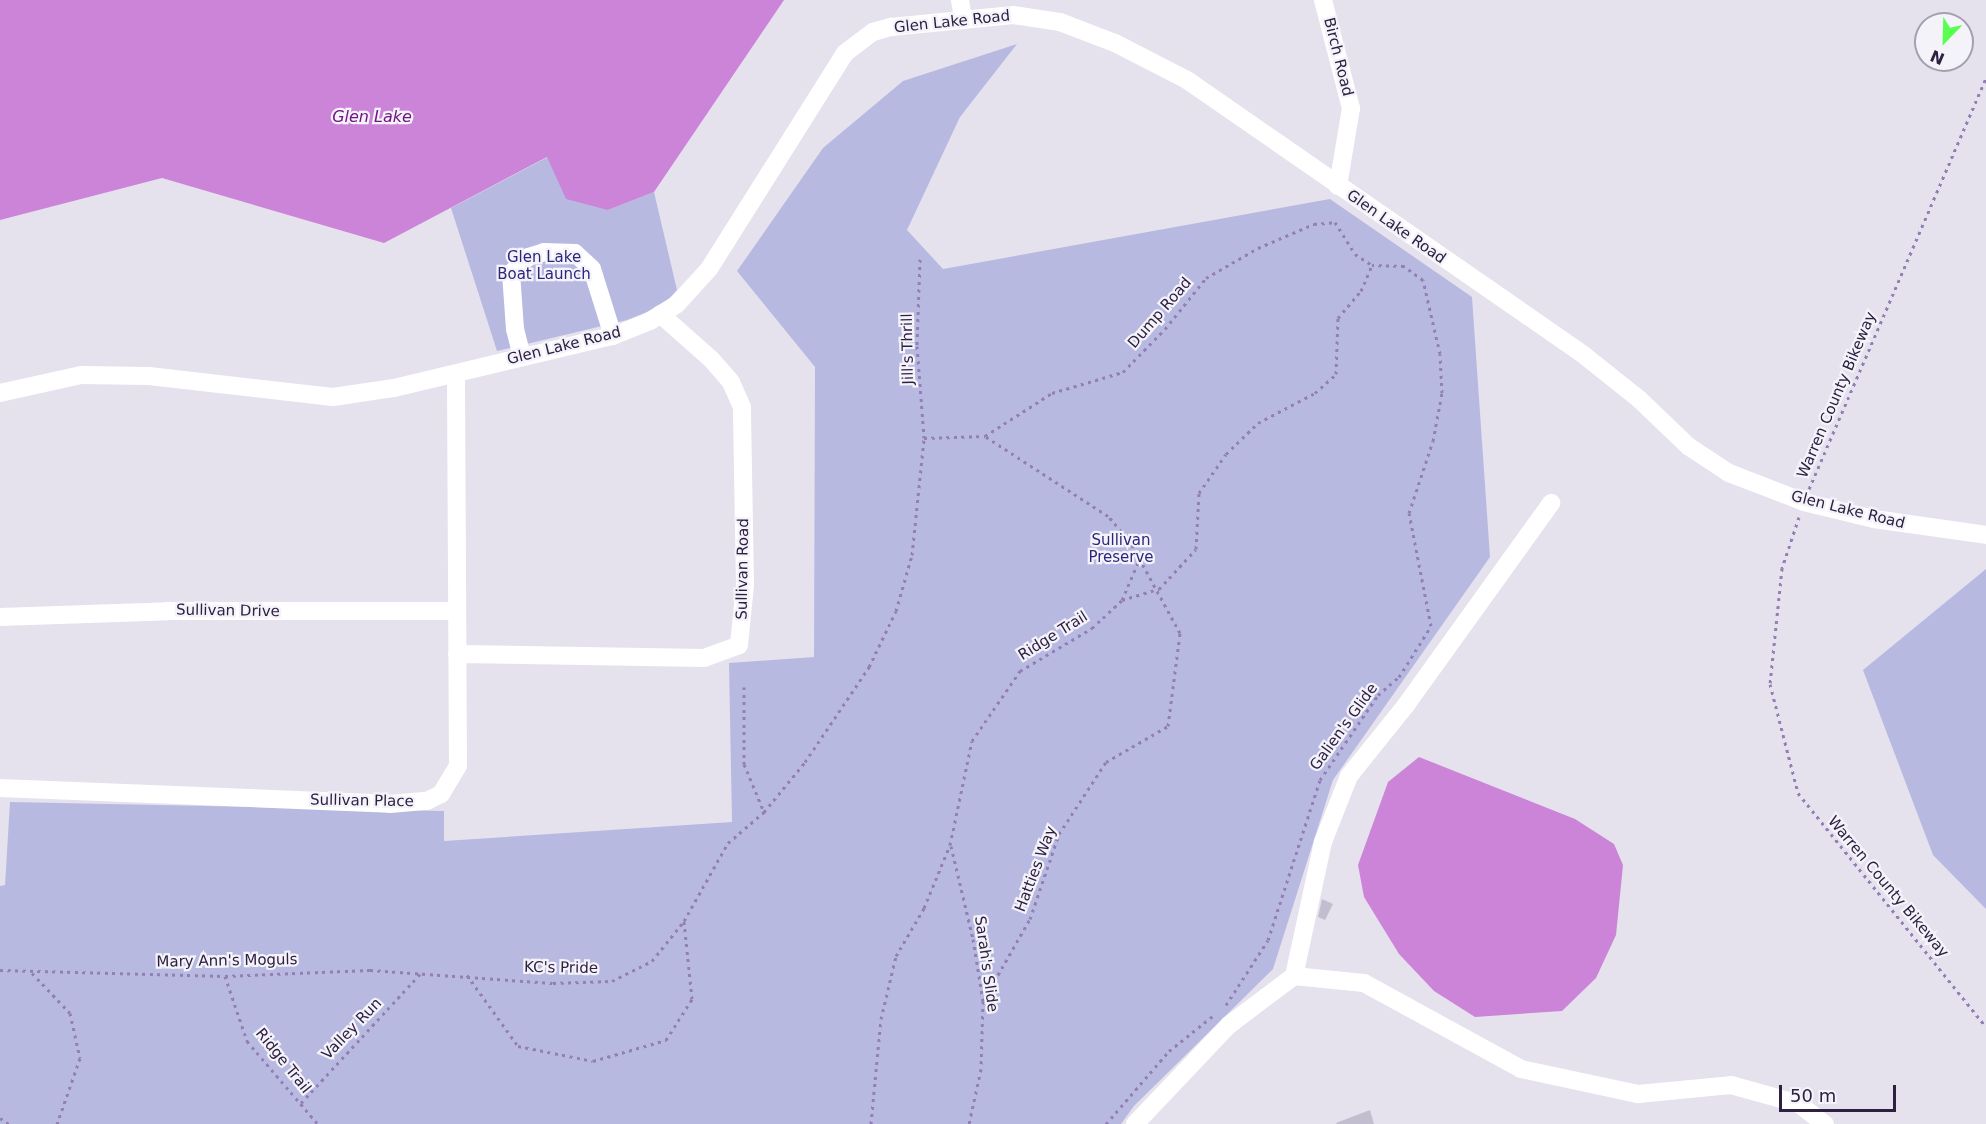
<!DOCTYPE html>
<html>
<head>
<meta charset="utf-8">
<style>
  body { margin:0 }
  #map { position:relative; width:1986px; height:1124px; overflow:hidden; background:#e5e2ee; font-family:"DejaVu Sans",sans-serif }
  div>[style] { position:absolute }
  .green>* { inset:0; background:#b8b9e1 }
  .water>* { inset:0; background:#cc84d8 }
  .building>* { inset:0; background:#c2becf }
  .path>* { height:3px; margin-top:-1.5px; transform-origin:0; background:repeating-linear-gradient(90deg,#947fb5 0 3px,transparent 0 7.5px) }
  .minor>* { height:18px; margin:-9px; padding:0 9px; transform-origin:9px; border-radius:9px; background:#fff }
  span { translate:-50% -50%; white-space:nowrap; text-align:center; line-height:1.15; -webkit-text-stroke:4.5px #f4f3fa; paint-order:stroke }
  .street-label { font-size:15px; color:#2e2041 }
  .park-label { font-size:15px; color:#2d257c }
  .water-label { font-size:16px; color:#741383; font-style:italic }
  .north { position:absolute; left:1914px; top:12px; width:60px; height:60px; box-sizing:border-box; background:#f4f3fa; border:2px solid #a59fb0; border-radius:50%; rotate:203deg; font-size:16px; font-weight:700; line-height:24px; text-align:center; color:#2e2041 }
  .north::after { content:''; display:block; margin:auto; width:21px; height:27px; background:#58ff4e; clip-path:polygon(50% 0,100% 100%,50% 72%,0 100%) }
  .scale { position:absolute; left:1779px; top:1085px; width:117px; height:27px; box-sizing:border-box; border:3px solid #2e2041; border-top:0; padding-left:8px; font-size:18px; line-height:21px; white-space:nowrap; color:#2e2041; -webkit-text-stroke:4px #f4f3fa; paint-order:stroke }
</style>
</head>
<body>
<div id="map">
  <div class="green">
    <div style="clip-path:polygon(1017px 44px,960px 117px,907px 230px,943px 269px,1330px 199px,1472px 297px,1490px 557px,1333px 780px,1273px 969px,1134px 1106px,1121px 1124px,0 1124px,0 886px,5px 885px,10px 802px,444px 811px,444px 841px,732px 822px,729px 663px,814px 657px,815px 367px,737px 271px,823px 148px,903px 81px)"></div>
    <div style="clip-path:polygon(548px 157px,608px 210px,654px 192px,677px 290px,662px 306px,627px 320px,497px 351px,451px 208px)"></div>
    <div style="clip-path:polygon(1986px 569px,1986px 909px,1933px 855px,1863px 670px)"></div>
  </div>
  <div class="water">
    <div style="clip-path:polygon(0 0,784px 0,654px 192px,608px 210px,566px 199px,547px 157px,384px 243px,162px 178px,0 220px)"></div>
    <div style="clip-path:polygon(1419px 757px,1575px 819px,1614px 844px,1623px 865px,1616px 935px,1596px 978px,1562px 1011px,1475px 1017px,1434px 991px,1399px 954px,1364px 897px,1358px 865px,1388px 782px)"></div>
  </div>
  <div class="building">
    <div style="clip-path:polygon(1322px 899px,1333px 904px,1325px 920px,1318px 917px)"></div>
    <div style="clip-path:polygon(1370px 1110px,1374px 1124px,1337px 1124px,1336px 1123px)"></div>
  </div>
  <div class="path">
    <div style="left:920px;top:259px;width:87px;rotate:92deg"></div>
    <div style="left:917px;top:346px;width:92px;rotate:85.6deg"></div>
    <div style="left:985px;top:436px;width:80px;rotate:-32.7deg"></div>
    <div style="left:1052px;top:393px;width:74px;rotate:-16.5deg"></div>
    <div style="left:1123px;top:372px;width:60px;rotate:-45.7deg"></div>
    <div style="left:1165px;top:329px;width:65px;rotate:-51.2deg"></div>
    <div style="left:1206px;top:278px;width:60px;rotate:-30deg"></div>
    <div style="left:1258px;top:248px;width:61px;rotate:-23.2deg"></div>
    <div style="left:1314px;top:224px;width:21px;rotate:-5deg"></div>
    <div style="left:1335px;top:222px;width:38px;rotate:58deg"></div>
    <div style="left:1355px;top:254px;width:20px;rotate:33deg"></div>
    <div style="left:1809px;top:489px;width:447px;rotate:-66.7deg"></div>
    <div style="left:1799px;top:517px;width:54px;rotate:108.4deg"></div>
    <div style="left:1782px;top:568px;width:117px;rotate:95.9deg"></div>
    <div style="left:1770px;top:684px;width:113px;rotate:75.6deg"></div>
    <div style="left:1798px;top:793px;width:300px;rotate:51.2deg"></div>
    <div style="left:1122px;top:600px;width:46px;rotate:-66.8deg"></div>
    <div style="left:744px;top:687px;width:77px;rotate:90deg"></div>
    <div style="left:744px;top:764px;width:52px;rotate:67.4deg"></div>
    <div style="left:951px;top:846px;width:96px;rotate:76.7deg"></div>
    <div style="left:973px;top:939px;width:63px;rotate:80.8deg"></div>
    <div style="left:983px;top:1001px;width:68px;rotate:91.7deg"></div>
    <div style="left:981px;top:1069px;width:56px;rotate:102.3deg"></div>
    <div style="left:0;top:970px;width:225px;rotate:1.5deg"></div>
    <div style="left:225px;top:976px;width:145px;rotate:-2.4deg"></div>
    <div style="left:370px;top:970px;width:183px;rotate:4.1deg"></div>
    <div style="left:553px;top:983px;width:59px;rotate:-1.9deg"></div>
    <div style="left:612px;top:981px;width:45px;rotate:-26.6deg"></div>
    <div style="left:652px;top:961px;width:51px;rotate:-51.3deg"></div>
    <div style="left:684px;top:921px;width:90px;rotate:-60.6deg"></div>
    <div style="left:728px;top:843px;width:48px;rotate:-40.7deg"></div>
    <div style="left:764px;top:812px;width:65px;rotate:-50.6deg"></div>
    <div style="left:805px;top:762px;width:115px;rotate:-56deg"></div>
    <div style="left:869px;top:667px;width:62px;rotate:-64.3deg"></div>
    <div style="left:896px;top:611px;width:58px;rotate:-74.1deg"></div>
    <div style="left:912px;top:555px;width:118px;rotate:-84.1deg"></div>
    <div style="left:924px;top:438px;width:61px;rotate:-1.9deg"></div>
    <div style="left:32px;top:973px;width:55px;rotate:46.5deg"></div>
    <div style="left:70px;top:1013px;width:46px;rotate:77.5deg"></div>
    <div style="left:80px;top:1058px;width:70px;rotate:109.2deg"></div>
    <div style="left:467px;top:975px;width:87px;rotate:54.3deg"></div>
    <div style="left:518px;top:1046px;width:76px;rotate:11.3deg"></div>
    <div style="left:593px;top:1061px;width:76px;rotate:-16deg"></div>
    <div style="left:666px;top:1040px;width:49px;rotate:-57.6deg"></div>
    <div style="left:692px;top:999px;width:78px;rotate:-95.9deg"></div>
    <div style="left:225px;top:976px;width:69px;rotate:71.3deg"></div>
    <div style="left:247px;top:1041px;width:109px;rotate:49.5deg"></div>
    <div style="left:983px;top:1001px;width:95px;rotate:-60.2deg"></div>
    <div style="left:1030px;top:919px;width:90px;rotate:-71.2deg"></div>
    <div style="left:1059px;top:834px;width:86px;rotate:-56.9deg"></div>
    <div style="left:1106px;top:762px;width:72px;rotate:-30.1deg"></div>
    <div style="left:1168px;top:726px;width:94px;rotate:-82.6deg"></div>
    <div style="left:1180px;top:633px;width:102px;rotate:-118.6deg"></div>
    <div style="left:1131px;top:543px;width:35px;rotate:-130deg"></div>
    <div style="left:1108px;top:516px;width:147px;rotate:-147deg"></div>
    <div style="left:1226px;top:1005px;width:77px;rotate:-57.1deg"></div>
    <div style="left:1268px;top:940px;width:168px;rotate:-72deg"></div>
    <div style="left:1320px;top:780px;width:103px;rotate:-55.7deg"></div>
    <div style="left:1378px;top:695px;width:28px;rotate:-41deg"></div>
    <div style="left:1399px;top:677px;width:60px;rotate:-57.9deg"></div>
    <div style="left:1431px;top:626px;width:115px;rotate:-101deg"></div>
    <div style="left:1409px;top:513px;width:76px;rotate:-71.6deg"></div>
    <div style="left:1433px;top:441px;width:49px;rotate:-79.4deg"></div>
    <div style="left:1442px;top:393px;width:39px;rotate:-93deg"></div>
    <div style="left:1440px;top:354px;width:76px;rotate:-102.9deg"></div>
    <div style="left:1423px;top:280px;width:24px;rotate:-144deg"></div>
    <div style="left:1404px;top:266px;width:32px;rotate:-178deg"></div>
    <div style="left:301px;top:1103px;width:177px;rotate:-47.3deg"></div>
    <div style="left:0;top:1118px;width:11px;rotate:34deg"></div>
    <div style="left:871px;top:1124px;width:105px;rotate:-84.6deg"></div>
    <div style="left:881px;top:1019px;width:65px;rotate:-76.6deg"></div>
    <div style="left:896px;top:956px;width:56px;rotate:-59.7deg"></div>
    <div style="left:924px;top:908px;width:68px;rotate:-67.6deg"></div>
    <div style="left:950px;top:845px;width:106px;rotate:-78.1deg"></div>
    <div style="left:972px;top:741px;width:85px;rotate:-55.6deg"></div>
    <div style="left:1020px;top:671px;width:84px;rotate:-30.8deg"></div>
    <div style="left:1092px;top:628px;width:41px;rotate:-43deg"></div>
    <div style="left:1122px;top:600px;width:39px;rotate:-17deg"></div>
    <div style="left:1159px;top:589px;width:54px;rotate:-47.2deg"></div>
    <div style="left:1196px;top:549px;width:56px;rotate:-86.9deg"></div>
    <div style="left:1199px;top:493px;width:47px;rotate:-55.3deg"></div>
    <div style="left:1226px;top:454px;width:45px;rotate:-44.1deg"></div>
    <div style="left:1258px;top:423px;width:64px;rotate:-27.8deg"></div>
    <div style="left:1315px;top:393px;width:28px;rotate:-42deg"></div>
    <div style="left:1336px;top:374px;width:56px;rotate:-88deg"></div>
    <div style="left:1338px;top:318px;width:35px;rotate:-50deg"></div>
    <div style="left:1361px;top:291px;width:28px;rotate:-67deg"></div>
    <div style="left:1106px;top:1124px;width:96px;rotate:-49.2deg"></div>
    <div style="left:1169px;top:1051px;width:58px;rotate:-38.7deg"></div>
  </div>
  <div class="minor">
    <div style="left:960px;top:0;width:19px;rotate:81deg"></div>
    <div style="left:1323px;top:0;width:112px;rotate:75.5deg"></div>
    <div style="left:1351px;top:108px;width:79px;rotate:99.5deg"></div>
    <div style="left:522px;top:357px;width:29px;rotate:-104deg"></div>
    <div style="left:515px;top:329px;width:56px;rotate:-94.1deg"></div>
    <div style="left:511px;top:273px;width:23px;rotate:-43deg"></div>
    <div style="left:528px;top:257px;width:17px;rotate:-17deg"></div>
    <div style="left:544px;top:252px;width:31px;rotate:2deg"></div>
    <div style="left:575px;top:253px;width:23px;rotate:43deg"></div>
    <div style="left:592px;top:269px;width:70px;rotate:72.6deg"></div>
    <div style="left:0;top:393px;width:83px;rotate:-12.5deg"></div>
    <div style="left:81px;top:375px;width:68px;rotate:0.8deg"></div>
    <div style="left:149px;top:376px;width:185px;rotate:6.5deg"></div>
    <div style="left:333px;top:397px;width:62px;rotate:-8.4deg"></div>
    <div style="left:394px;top:388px;width:225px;rotate:-13.4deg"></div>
    <div style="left:613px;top:336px;width:40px;rotate:-22deg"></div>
    <div style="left:650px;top:321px;width:32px;rotate:-32deg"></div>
    <div style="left:677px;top:304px;width:47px;rotate:-47.6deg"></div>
    <div style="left:709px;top:269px;width:255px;rotate:-57.8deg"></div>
    <div style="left:845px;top:53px;width:35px;rotate:-37deg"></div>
    <div style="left:873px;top:32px;width:19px;rotate:-16deg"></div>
    <div style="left:891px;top:27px;width:123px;rotate:-5.6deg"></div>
    <div style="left:1013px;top:15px;width:48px;rotate:8.5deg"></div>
    <div style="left:1060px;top:22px;width:59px;rotate:20.9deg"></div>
    <div style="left:1115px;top:43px;width:81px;rotate:27.2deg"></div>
    <div style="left:1187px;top:80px;width:484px;rotate:34.7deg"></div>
    <div style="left:1585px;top:356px;width:69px;rotate:38.5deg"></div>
    <div style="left:1639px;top:399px;width:68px;rotate:43.8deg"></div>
    <div style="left:1688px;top:446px;width:49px;rotate:33.4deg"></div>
    <div style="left:1729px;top:473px;width:80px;rotate:21.1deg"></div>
    <div style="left:1804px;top:502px;width:72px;rotate:13.7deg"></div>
    <div style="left:1874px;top:519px;width:113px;rotate:8.1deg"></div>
    <div style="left:0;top:617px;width:168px;rotate:-2deg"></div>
    <div style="left:168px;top:611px;width:289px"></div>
    <div style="left:457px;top:654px;width:247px;rotate:0.9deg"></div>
    <div style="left:704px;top:658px;width:37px;rotate:-20deg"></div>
    <div style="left:739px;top:645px;width:60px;rotate:-84.3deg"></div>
    <div style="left:745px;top:585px;width:178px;rotate:-91deg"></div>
    <div style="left:742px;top:407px;width:27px;rotate:-114deg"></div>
    <div style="left:731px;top:382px;width:29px;rotate:-131deg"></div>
    <div style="left:712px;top:360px;width:69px;rotate:-138.5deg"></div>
    <div style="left:0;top:788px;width:390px;rotate:2.3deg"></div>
    <div style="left:390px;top:804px;width:37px;rotate:-5deg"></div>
    <div style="left:427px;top:801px;width:16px;rotate:-27deg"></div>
    <div style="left:441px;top:794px;width:33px;rotate:-59deg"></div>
    <div style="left:458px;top:766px;width:392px;rotate:-90.3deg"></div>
    <div style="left:1294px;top:976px;width:70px;rotate:5.7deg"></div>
    <div style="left:1364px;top:983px;width:179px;rotate:28.7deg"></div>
    <div style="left:1521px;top:1069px;width:120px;rotate:12.1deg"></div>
    <div style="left:1638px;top:1094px;width:93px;rotate:-5.5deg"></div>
    <div style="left:1731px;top:1085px;width:71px;rotate:15.6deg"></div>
    <div style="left:1799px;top:1104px;width:33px;rotate:38deg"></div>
    <div style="left:1135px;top:1124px;width:137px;rotate:-46.5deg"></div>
    <div style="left:1229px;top:1025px;width:81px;rotate:-37deg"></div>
    <div style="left:1294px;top:976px;width:137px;rotate:-77.8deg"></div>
    <div style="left:1323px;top:842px;width:71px;rotate:-68.5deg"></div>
    <div style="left:1349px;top:776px;width:91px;rotate:-51.2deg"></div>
    <div style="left:1406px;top:705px;width:249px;rotate:-54.3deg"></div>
  </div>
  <div class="street-label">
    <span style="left:952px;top:22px;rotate:-6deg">Glen Lake Road</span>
    <span style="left:1338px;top:57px;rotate:76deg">Birch Road</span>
    <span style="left:1396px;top:227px;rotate:35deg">Glen Lake Road</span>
    <span style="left:1160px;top:313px;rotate:-49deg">Dump Road</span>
    <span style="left:564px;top:346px;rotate:-14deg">Glen Lake Road</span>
    <span style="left:908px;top:349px;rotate:-91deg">Jill's Thrill</span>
    <span style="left:1837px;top:395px;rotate:-67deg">Warren County Bikeway</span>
    <span style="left:1848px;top:510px;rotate:14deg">Glen Lake Road</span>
    <span style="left:743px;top:569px;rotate:-89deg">Sullivan Road</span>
    <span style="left:228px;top:611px;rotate:1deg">Sullivan Drive</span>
    <span style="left:1053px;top:636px;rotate:-32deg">Ridge Trail</span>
    <span style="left:1344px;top:727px;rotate:-54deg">Galien's Glide</span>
    <span style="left:362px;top:801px;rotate:1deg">Sullivan Place</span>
    <span style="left:1036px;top:869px;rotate:-69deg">Hatties Way</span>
    <span style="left:1888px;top:887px;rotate:50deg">Warren County Bikeway</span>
    <span style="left:227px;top:961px;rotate:-1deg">Mary Ann's Moguls</span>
    <span style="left:986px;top:964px;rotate:82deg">Sarah's Slide</span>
    <span style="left:561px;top:968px;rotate:1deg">KC's Pride</span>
    <span style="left:352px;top:1029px;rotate:-46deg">Valley Run</span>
    <span style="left:283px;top:1061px;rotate:51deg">Ridge Trail</span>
  </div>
  <div class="park-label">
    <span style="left:544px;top:266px">Glen Lake<br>Boat Launch</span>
    <span style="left:1121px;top:549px">Sullivan<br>Preserve</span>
  </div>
  <div class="water-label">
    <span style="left:372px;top:117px">Glen Lake</span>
  </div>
  <div class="north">N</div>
  <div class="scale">50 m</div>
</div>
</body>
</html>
